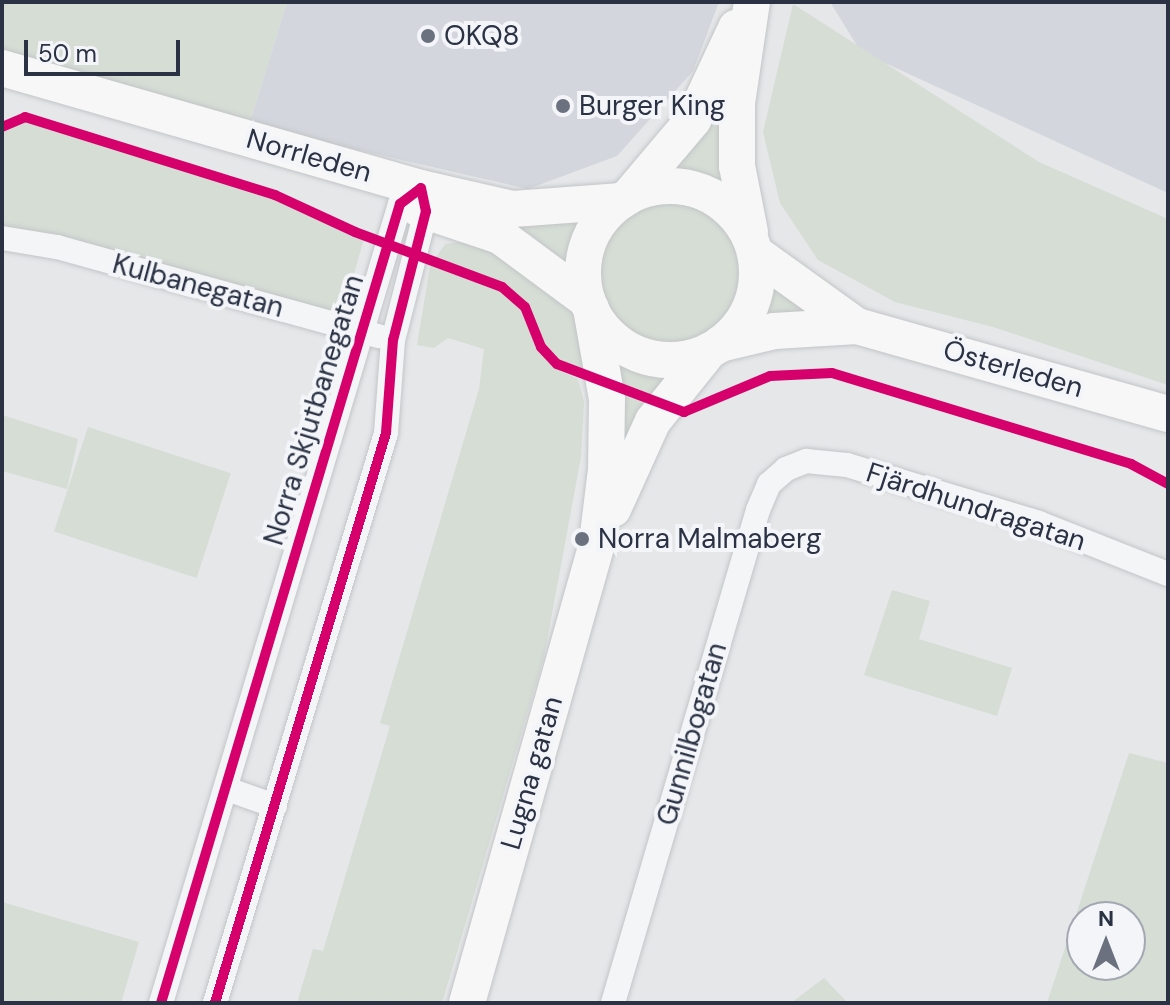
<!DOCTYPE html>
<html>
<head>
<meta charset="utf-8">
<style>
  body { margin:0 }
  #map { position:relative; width:1170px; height:1005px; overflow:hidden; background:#e5e7e9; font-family:"DM Sans",sans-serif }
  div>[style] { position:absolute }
  .built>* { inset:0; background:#d3d6dc }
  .green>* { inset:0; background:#d5ddd5; transform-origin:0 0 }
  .round { border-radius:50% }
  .roads { filter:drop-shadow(0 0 2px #c3c5c7) drop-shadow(0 0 2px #c3c5c7) }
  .minor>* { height:24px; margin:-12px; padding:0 12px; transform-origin:12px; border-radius:12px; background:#f4f5f6 }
  .secondary>* { height:36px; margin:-18px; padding:0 18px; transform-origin:18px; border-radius:18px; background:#f7f7f8 }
  .secondary>.ring { margin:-18px; padding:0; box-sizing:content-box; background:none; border:36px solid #f7f7f8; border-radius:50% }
  .cycleway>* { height:10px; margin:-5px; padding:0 5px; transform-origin:5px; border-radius:5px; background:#d6006c }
  .dots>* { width:22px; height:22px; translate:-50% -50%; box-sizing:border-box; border:4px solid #f3f5f9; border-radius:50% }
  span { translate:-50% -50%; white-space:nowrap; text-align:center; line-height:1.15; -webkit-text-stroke:8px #f3f5f9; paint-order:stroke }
  .poi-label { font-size:28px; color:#2a3244 }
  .left { translate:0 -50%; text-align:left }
  .street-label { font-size:28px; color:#2a3244 }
  .frame { position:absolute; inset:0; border:4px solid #2a3244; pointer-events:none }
  .north { position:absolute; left:1066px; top:901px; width:80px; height:80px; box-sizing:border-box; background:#f3f5f9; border:2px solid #a3a7b1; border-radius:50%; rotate:0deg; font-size:22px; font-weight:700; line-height:32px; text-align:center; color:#2a3244 }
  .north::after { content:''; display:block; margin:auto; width:28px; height:36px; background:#6b717e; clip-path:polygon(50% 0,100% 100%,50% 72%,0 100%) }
  .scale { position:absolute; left:24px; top:40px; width:156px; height:36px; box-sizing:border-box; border:4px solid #2a3244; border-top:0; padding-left:10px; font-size:24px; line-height:28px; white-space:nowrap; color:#2a3244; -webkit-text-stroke:6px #f3f5f9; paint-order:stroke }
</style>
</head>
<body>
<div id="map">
  <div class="built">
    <div style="clip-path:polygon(287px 2px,719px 2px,693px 71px,617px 156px,528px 189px,249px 125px)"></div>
    <div style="clip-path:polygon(830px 2px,1168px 2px,1168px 193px,861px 52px)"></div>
  </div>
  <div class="green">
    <div style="clip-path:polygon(2px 2px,287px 2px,249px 125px,2px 52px)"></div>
    <div style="clip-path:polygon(793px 4px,1039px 162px,1168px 219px,1168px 385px,993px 327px,895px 302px,818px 260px,780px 203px,763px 132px)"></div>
    <div style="clip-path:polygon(724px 108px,730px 187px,675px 167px)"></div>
    <div style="clip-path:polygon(19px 114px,308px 205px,365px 235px,341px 320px,2px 234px,2px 123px)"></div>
    <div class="round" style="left:598px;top:195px;width:150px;height:150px"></div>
    <div style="clip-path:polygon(452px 208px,585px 216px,572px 268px,528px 233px)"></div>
    <div style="clip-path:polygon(474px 240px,557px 287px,577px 318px,593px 373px,560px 371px,578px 379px,584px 402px,581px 457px,544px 657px,442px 1003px,297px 1003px,313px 949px,323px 951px,390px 726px,380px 723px,479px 389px,484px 349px,448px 338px,434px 348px,417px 345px,430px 266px,445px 244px)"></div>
    <div style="clip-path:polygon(771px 273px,816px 314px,758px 321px)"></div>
    <div style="clip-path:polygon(617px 355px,671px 372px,622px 449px)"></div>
    <div style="clip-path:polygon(2px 415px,78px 439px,67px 489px,2px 471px)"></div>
    <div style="left:88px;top:427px;width:150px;height:110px;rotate:18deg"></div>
    <div style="clip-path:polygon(892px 590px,930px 601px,919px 639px,1012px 668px,997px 716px,864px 675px)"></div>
    <div style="clip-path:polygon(evenodd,1129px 753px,1168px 763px,1168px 1003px,1047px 1003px,1129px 753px,1082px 917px,1130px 917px,1130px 965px,1082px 965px,1082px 917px)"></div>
    <div style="clip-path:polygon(2px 902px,139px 942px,121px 1003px,2px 1003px)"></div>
    <div style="clip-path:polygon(824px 978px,848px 1003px,791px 1003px)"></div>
  </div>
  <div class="roads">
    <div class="minor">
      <div style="left:2px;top:238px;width:56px;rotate:9.3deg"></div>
      <div style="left:57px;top:247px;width:334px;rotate:15.5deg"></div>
      <div style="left:227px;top:789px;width:51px;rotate:19.5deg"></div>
      <div style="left:161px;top:1003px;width:834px;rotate:-73.35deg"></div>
      <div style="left:400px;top:204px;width:26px;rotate:-37deg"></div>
      <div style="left:421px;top:188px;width:24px;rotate:78deg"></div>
      <div style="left:426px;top:211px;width:133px;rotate:104.3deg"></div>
      <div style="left:393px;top:340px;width:93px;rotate:94.3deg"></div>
      <div style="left:386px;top:433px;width:595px;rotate:106.7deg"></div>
      <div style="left:613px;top:1003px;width:514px;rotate:-73.61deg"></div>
      <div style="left:758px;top:510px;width:28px;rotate:-67deg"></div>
      <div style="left:769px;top:484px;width:23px;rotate:-41deg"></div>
      <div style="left:786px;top:469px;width:22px;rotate:-22deg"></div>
      <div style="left:806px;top:461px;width:41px;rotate:5.6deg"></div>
      <div style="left:847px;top:465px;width:201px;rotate:16.8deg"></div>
      <div style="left:1039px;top:523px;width:139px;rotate:21.6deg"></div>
    </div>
    <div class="secondary">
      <div style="left:2px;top:68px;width:436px;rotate:16deg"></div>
      <div style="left:421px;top:188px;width:94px;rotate:12.9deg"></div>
      <div style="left:513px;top:209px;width:109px;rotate:-4.2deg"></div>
      <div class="ring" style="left:583px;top:186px;width:138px;height:138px"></div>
      <div style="left:628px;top:197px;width:101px;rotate:-49.8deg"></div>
      <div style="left:693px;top:120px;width:102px;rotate:-64.9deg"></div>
      <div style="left:419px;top:209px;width:85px;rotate:18.4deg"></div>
      <div style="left:500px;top:236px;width:109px;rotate:36.5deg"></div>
      <div style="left:750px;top:232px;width:67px;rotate:-101.1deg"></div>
      <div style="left:737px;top:166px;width:63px;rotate:-90deg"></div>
      <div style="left:737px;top:103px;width:102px;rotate:-81.6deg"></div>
      <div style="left:755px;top:253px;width:125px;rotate:35.6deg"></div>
      <div style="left:720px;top:344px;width:56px;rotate:-13.5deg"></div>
      <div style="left:774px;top:331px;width:83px;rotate:-3.4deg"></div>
      <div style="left:857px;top:326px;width:323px;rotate:15.8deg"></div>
      <div style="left:613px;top:509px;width:97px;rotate:-65.6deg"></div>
      <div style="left:653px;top:421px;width:90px;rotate:-51.3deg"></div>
      <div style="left:467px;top:1003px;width:478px;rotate:-74.2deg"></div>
      <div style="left:597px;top:543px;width:74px;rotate:-83deg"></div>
      <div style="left:606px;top:470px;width:71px;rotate:-89.2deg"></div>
      <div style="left:607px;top:399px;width:92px;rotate:-100deg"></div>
    </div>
  </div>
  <div class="cycleway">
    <div style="left:2px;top:127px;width:25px;rotate:-23deg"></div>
    <div style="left:25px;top:117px;width:262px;rotate:17.3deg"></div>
    <div style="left:275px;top:195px;width:88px;rotate:24.8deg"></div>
    <div style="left:355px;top:232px;width:157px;rotate:20.5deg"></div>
    <div style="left:502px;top:287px;width:30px;rotate:41deg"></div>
    <div style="left:525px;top:307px;width:43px;rotate:68.2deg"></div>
    <div style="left:541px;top:347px;width:23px;rotate:47deg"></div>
    <div style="left:557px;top:364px;width:136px;rotate:20.7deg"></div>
    <div style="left:684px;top:412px;width:93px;rotate:-22.7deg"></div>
    <div style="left:770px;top:376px;width:62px;rotate:-2.8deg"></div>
    <div style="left:832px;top:373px;width:313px;rotate:16.9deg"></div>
    <div style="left:1131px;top:464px;width:42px;rotate:28.4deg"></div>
    <div style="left:161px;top:1003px;width:834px;rotate:-73.35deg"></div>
    <div style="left:400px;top:204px;width:26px;rotate:-37deg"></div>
    <div style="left:421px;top:188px;width:24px;rotate:78deg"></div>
    <div style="left:426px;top:211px;width:133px;rotate:104.3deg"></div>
    <div style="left:393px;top:340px;width:93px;rotate:94.3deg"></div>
    <div style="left:386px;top:433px;width:595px;rotate:106.7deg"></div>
  </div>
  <div class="dots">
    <div style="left:428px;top:36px;background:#6b717e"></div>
    <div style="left:563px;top:106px;background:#6b717e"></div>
    <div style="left:582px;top:539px;background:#6b717e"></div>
  </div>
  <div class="poi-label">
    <span class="left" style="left:444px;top:36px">OKQ8</span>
    <span class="left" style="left:579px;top:106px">Burger King</span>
    <span class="left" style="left:598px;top:539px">Norra Malmaberg</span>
  </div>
  <div class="street-label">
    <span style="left:309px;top:156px;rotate:16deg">Norrleden</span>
    <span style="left:198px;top:286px;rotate:15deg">Kulbanegatan</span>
    <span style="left:1013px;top:369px;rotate:16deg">Österleden</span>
    <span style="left:314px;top:410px;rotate:-73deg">Norra Skjutbanegatan</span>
    <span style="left:976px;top:507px;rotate:18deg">Fjärdhundragatan</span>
    <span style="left:692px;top:734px;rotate:-74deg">Gunnilbogatan</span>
    <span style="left:532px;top:773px;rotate:-74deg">Lugna gatan</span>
  </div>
  <div class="frame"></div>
  <div class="north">N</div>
  <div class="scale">50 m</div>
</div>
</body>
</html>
